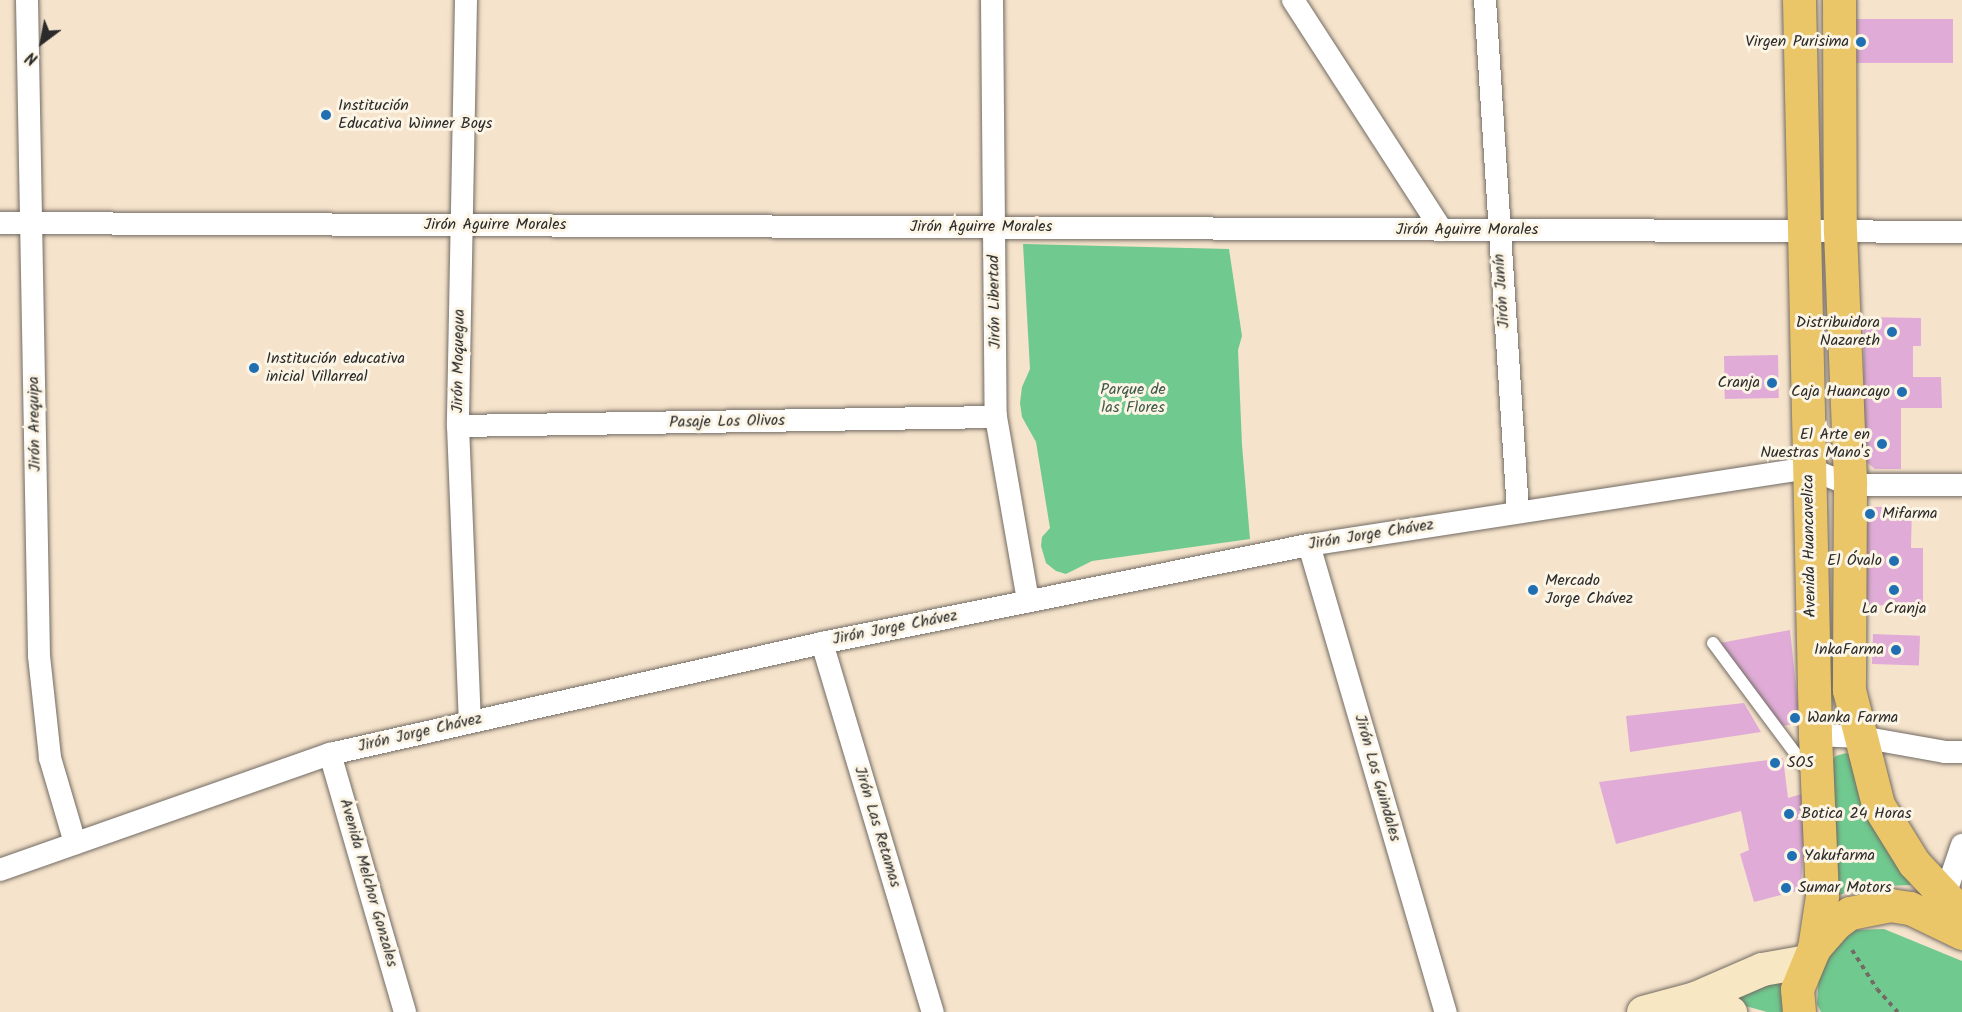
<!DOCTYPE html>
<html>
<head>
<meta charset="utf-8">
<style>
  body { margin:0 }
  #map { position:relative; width:1962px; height:1012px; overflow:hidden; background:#f6e3cb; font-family:Kalam,sans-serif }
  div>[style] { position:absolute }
  .green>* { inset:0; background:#70c98f }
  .building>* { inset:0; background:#e0acd7; transform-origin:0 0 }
  .path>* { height:4px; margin-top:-2px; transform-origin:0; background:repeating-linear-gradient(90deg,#726b63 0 4.5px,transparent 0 9px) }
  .roads { filter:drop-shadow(0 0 2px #726b63) drop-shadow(0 0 2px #726b63) }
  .lane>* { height:12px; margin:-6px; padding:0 6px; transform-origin:6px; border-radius:6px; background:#fff }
  .street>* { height:22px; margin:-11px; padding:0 11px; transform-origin:11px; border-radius:11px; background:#fff }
  .secondary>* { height:33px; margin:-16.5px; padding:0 16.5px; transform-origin:16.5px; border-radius:16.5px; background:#f7e8c3 }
  .highway>* { height:33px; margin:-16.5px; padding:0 16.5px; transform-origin:16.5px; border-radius:16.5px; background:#ebc669 }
  .dots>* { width:16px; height:16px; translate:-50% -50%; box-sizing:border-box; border:3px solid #fcf5e5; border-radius:50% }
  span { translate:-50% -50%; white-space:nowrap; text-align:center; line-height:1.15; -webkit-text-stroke:6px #fcf5e5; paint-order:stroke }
  .poi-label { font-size:16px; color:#2b2b2b }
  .right { translate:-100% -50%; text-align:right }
  .left { translate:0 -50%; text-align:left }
  .street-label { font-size:16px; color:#2b2b2b }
  .park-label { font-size:16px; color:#405a49 }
  .north { position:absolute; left:12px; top:12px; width:60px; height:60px; -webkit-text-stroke:4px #fcf5e5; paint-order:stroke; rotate:212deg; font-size:16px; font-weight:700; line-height:24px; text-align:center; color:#2b2b2b }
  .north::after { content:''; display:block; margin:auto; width:21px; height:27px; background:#2b2b2b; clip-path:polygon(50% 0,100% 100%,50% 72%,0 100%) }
</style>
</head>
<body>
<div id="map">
  <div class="green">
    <div style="clip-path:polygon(1023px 244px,1229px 249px,1242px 336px,1238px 350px,1242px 445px,1250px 539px,1092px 561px,1066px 574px,1056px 571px,1046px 563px,1041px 546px,1042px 537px,1050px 528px,1036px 442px,1022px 417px,1020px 403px,1022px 387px,1030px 369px)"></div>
    <div style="clip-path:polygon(1846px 753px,1853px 756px,1911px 885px,1858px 887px,1831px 899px,1830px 762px,1836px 756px)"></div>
    <div style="clip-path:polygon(1884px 929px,1962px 961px,1962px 1012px,1821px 1012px,1817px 1004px,1819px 974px,1836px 947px,1855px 930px)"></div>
    <div style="clip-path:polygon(1783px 972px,1785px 1012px,1767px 1012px,1742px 1005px,1729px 990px)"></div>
  </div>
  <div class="building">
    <div style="left:1853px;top:19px;width:100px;height:44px"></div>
    <div style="clip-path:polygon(1864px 317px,1921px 318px,1921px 346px,1913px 346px,1913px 377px,1941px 377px,1942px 408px,1901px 408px,1901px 469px,1875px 469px,1863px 459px)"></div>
    <div style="left:1778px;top:355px;width:43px;height:54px;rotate:89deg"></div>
    <div style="clip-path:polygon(1865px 507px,1912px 507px,1911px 548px,1923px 548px,1923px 606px,1866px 605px)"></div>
    <div style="clip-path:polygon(1790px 630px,1800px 723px,1777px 727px,1720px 643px)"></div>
    <div style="left:1873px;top:634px;width:47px;height:30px;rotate:2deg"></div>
    <div style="clip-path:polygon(1744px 703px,1761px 732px,1630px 752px,1626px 716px)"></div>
    <div style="clip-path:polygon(1783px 758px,1788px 798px,1802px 794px,1804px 833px,1801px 890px,1754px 902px,1740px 854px,1749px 850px,1741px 811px,1616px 844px,1599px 782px)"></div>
  </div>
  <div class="path">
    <div style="left:1852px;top:950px;width:46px;rotate:57.3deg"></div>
    <div style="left:1877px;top:989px;width:31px;rotate:48deg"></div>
  </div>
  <div class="roads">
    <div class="lane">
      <div style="left:1713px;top:643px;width:161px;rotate:53.3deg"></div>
    </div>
    <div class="street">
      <div style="left:27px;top:0;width:656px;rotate:88.95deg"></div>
      <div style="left:39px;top:656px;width:103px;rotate:83.8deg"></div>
      <div style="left:50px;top:758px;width:89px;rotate:73.6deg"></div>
      <div style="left:466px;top:0;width:426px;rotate:91.1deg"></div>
      <div style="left:458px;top:426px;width:296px;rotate:87.7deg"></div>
      <div style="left:992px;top:0;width:417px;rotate:89.5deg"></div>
      <div style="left:996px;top:417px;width:187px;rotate:80.1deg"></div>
      <div style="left:1293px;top:0;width:274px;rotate:57.1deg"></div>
      <div style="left:1485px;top:0;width:512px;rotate:86.31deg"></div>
      <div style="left:0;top:223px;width:1962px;rotate:0.26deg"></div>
      <div style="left:458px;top:426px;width:538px;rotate:-0.96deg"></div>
      <div style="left:1309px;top:545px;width:487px;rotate:73.7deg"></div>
      <div style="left:822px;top:643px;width:385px;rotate:73.3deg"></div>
      <div style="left:1815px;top:735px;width:46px;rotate:2.5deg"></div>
      <div style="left:1861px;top:737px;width:85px;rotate:10.1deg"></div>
      <div style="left:1945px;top:752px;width:17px"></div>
      <div style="left:330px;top:754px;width:269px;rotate:73.8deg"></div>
      <div style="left:0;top:870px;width:350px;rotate:-19.4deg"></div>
      <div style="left:330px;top:754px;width:504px;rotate:-12.71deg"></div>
      <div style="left:822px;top:643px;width:497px;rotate:-11.4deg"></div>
      <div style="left:1309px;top:545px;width:505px;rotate:-8.77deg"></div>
      <div style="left:1808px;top:468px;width:45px;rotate:22deg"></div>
      <div style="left:1850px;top:485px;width:112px"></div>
      <div style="left:1945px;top:895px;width:53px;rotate:-71.2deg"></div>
    </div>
    <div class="secondary">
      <div style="left:1695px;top:998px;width:38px;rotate:22deg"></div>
      <div style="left:1643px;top:1012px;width:54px;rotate:-15.1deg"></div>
      <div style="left:1695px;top:998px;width:73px;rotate:-23.4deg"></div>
      <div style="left:1762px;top:969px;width:46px;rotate:-10.1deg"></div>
    </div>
    <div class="highway">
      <div style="left:1799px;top:0;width:735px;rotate:88.75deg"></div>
      <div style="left:1815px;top:735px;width:161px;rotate:87.5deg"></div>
      <div style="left:1822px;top:896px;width:53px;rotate:98.7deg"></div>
      <div style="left:1839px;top:0;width:231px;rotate:89.8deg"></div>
      <div style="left:1840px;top:231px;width:254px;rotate:87.7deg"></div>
      <div style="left:1850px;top:485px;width:205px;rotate:90.3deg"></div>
      <div style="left:1849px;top:690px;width:119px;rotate:75.8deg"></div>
      <div style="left:1878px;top:805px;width:68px;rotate:58.2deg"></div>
      <div style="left:1914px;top:863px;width:70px;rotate:46.7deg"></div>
      <div style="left:1799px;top:1012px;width:23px;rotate:-95deg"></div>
      <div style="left:1797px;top:989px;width:44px;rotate:-67.5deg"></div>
      <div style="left:1814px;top:948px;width:33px;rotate:-49deg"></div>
      <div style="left:1836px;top:923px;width:17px;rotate:-36deg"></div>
      <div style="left:1850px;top:913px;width:41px;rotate:-11.3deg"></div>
      <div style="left:1890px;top:905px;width:20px;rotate:9deg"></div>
      <div style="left:1910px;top:908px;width:58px;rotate:25.7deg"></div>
    </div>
  </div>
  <div class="dots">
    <div style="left:1861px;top:42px;background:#1f6fb2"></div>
    <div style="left:326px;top:115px;background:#1f6fb2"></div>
    <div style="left:1892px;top:332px;background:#1f6fb2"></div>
    <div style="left:254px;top:368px;background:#1f6fb2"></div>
    <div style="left:1772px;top:383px;background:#1f6fb2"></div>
    <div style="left:1902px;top:392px;background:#1f6fb2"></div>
    <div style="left:1882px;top:444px;background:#1f6fb2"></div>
    <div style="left:1870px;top:514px;background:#1f6fb2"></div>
    <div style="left:1894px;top:561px;background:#1f6fb2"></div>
    <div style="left:1533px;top:590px;background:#1f6fb2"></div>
    <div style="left:1894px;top:590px;background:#1f6fb2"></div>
    <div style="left:1896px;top:650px;background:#1f6fb2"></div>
    <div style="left:1795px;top:718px;background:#1f6fb2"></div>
    <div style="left:1775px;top:763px;background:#1f6fb2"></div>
    <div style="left:1789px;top:814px;background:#1f6fb2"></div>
    <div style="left:1792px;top:856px;background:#1f6fb2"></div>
    <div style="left:1786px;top:888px;background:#1f6fb2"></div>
  </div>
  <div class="poi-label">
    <span class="right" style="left:1849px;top:42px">Virgen Purisima</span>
    <span class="left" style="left:338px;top:115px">Institución<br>Educativa Winner Boys</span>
    <span class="right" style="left:1880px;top:332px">Distribuidora<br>Nazareth</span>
    <span class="left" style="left:266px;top:368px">Institución educativa<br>inicial Villarreal</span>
    <span class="right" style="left:1760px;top:383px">Cranja</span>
    <span class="right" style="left:1890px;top:392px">Caja Huancayo</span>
    <span class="right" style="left:1870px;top:444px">El Arte en<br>Nuestras Mano's</span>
    <span class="left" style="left:1882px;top:514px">Mifarma</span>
    <span class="right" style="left:1882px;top:561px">El Óvalo</span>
    <span class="left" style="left:1545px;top:590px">Mercado<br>Jorge Chávez</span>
    <span style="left:1894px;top:609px">La Cranja</span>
    <span class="right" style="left:1884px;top:650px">InkaFarma</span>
    <span class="left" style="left:1807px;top:718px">Wanka Farma</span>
    <span class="left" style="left:1787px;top:763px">SOS</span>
    <span class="left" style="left:1801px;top:814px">Botica 24 Horas</span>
    <span class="left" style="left:1804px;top:856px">Yakufarma</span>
    <span class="left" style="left:1798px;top:888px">Sumar Motors</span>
  </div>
  <div class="street-label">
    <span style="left:495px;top:225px">Jirón Aguirre Morales</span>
    <span style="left:981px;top:227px">Jirón Aguirre Morales</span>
    <span style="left:1467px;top:230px">Jirón Aguirre Morales</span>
    <span style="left:1502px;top:291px;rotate:-94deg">Jirón Junín</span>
    <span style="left:995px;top:302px;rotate:-91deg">Jirón Libertad</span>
    <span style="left:459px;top:361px;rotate:-89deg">Jirón Moquegua</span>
    <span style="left:727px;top:422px;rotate:-1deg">Pasaje Los Olivos</span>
    <span style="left:35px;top:424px;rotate:-91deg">Jirón Arequipa</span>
    <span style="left:1371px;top:535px;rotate:-9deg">Jirón Jorge Chávez</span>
    <span style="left:1810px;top:546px;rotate:-91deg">Avenida Huancavelica</span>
    <span style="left:895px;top:628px;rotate:-11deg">Jirón Jorge Chávez</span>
    <span style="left:420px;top:733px;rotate:-13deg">Jirón Jorge Chávez</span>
    <span style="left:1377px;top:778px;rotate:74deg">Jirón Los Guindales</span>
    <span style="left:877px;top:827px;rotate:73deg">Jirón Las Retamas</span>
    <span style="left:368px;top:883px;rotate:74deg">Avenida Melchor Gonzales</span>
  </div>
  <div class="park-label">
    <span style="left:1133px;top:399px">Parque de<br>las Flores</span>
  </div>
  <div class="north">N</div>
</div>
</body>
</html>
